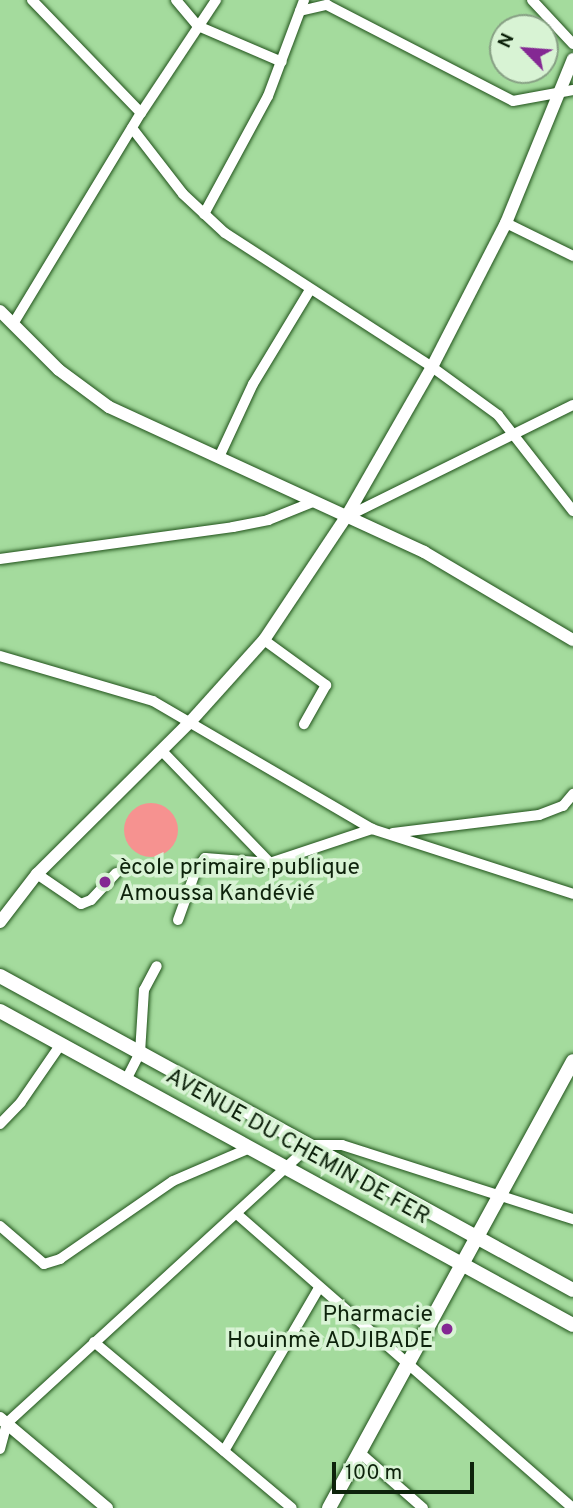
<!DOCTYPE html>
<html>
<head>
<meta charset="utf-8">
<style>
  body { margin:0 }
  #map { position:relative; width:573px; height:1508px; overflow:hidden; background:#a4db9d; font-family:Overpass,sans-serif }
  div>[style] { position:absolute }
  .green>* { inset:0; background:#f69290 }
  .round { border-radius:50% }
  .roads { filter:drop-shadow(0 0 2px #20521a) drop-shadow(0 0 2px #20521a) }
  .minor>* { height:10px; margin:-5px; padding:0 5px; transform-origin:5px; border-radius:5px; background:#fff }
  .tertiary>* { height:12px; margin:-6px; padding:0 6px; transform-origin:6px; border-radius:6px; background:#fff }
  .secondary>* { height:14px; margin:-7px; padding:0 7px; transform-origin:7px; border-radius:7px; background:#fff }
  .dots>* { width:19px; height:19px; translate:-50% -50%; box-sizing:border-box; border:4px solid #d8f3d4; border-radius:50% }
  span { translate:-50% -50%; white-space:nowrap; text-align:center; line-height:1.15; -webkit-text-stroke:7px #d8f3d4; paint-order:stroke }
  .poi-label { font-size:23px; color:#0e230c }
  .left { translate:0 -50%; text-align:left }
  .right { translate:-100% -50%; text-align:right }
  .street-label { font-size:23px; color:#0e230c }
  .north { position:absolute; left:489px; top:14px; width:70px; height:70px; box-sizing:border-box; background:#d8f3d4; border:2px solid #87a084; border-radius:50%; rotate:295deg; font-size:19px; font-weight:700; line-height:28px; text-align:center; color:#0e230c }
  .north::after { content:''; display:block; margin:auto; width:24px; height:32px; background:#842893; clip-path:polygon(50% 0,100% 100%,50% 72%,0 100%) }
  .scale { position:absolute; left:332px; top:1462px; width:142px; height:32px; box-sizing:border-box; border:4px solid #0e230c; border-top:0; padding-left:9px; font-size:21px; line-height:24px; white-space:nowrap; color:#0e230c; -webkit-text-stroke:5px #d8f3d4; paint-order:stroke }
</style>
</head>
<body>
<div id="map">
  <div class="green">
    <div class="round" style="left:124px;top:803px;width:54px;height:54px"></div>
  </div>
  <div class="roads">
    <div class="minor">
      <div style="left:32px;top:0;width:157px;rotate:46deg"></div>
      <div style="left:176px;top:0;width:34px;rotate:50deg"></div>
      <div style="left:198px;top:26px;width:91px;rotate:23.2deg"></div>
      <div style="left:532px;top:0;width:60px;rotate:47deg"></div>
      <div style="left:300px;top:11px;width:28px;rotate:-13deg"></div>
      <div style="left:327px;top:5px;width:209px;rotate:27.3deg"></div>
      <div style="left:513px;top:101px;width:61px;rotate:-10.4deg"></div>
      <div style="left:132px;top:128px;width:83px;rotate:52.3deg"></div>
      <div style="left:183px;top:194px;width:57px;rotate:42.9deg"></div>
      <div style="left:225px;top:233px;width:247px;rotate:32.9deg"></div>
      <div style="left:432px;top:367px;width:82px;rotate:36deg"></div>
      <div style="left:498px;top:415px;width:122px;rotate:52deg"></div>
      <div style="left:204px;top:214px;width:134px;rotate:-61.5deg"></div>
      <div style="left:268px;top:96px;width:103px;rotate:-69.4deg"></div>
      <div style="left:506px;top:223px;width:75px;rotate:26.2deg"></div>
      <div style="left:13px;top:324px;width:247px;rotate:-58.8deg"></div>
      <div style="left:141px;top:113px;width:136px;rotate:-56.4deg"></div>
      <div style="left:220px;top:455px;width:78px;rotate:-65.1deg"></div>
      <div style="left:253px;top:384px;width:110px;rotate:-58.8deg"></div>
      <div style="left:346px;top:517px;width:253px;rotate:-26.3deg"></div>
      <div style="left:0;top:559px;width:235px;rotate:-7.8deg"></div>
      <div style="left:233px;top:527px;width:36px;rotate:-11deg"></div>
      <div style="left:268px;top:520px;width:48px;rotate:-21.8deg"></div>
      <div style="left:264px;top:640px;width:77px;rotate:36deg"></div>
      <div style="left:326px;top:685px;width:45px;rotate:119.4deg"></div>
      <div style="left:0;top:656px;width:159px;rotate:16.4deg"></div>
      <div style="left:153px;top:701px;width:254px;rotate:30.3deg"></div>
      <div style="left:372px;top:829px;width:211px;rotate:17.9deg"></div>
      <div style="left:162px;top:751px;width:156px;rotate:46deg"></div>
      <div style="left:393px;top:833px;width:147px;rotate:-7deg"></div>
      <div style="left:539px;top:815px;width:26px;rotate:-21deg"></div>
      <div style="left:563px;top:806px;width:16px;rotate:-50deg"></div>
      <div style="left:37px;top:874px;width:53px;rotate:34.3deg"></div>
      <div style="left:81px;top:904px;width:11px;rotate:-22deg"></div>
      <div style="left:91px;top:900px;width:37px;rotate:-47deg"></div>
      <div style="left:178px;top:920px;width:53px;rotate:-70.2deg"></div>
      <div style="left:196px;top:870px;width:15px;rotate:-53deg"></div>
      <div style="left:205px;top:858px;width:65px;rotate:4.4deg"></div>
      <div style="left:270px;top:863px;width:108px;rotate:-18.4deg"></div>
      <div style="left:126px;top:1080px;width:30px;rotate:-63deg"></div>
      <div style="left:140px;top:1053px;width:63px;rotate:-86.4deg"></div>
      <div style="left:144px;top:990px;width:27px;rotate:-62deg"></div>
      <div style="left:0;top:1124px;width:30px;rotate:-46deg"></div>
      <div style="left:21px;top:1102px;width:70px;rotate:-55.4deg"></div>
      <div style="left:238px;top:1215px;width:445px;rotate:41.2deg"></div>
      <div style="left:0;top:1226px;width:58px;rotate:40.8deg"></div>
      <div style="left:44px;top:1264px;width:17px;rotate:-17deg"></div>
      <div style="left:60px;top:1259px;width:137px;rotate:-34.6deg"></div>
      <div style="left:173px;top:1181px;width:84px;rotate:-23.2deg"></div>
      <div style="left:94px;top:1342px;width:258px;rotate:40deg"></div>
      <div style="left:0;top:1449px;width:27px;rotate:-75deg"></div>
      <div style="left:7px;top:1423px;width:411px;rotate:-42.5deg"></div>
      <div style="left:310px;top:1145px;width:32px"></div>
      <div style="left:342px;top:1145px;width:243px;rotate:17.8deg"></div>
      <div style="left:224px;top:1451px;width:189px;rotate:-59.8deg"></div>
      <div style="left:359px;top:1452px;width:85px;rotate:41.2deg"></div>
    </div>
    <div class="tertiary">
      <div style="left:0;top:311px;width:83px;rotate:45deg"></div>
      <div style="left:59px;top:370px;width:62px;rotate:36.5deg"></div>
      <div style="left:109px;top:407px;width:347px;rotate:24.7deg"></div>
      <div style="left:424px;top:552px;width:173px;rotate:30.6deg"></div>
      <div style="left:0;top:922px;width:61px;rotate:-52.4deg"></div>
      <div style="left:37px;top:874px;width:217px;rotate:-44.8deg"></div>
      <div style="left:191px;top:721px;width:109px;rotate:-48deg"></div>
      <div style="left:264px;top:640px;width:148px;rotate:-56.3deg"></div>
      <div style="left:346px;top:517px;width:173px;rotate:-60.2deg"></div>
      <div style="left:432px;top:367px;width:162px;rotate:-62.8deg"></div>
      <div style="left:506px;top:223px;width:177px;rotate:-67.8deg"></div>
      <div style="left:0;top:1418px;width:140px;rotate:40.1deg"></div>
    </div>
    <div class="secondary">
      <div style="left:0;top:976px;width:653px;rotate:28.72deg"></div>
      <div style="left:0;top:1011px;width:653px;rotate:28.72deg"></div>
      <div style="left:329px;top:1508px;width:509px;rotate:-61.37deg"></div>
    </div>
  </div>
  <div class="dots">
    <div style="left:105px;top:882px;background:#842893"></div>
    <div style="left:447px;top:1329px;background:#842893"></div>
  </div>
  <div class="poi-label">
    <span class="left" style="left:119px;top:882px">ècole primaire publique<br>Amoussa Kandévié</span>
    <span class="right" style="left:433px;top:1329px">Pharmacie<br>Houinmè ADJIBADE</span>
  </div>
  <div class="street-label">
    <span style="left:297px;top:1148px;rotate:29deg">AVENUE DU CHEMIN DE FER</span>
  </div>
  <div class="north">N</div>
  <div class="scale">100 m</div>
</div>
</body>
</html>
